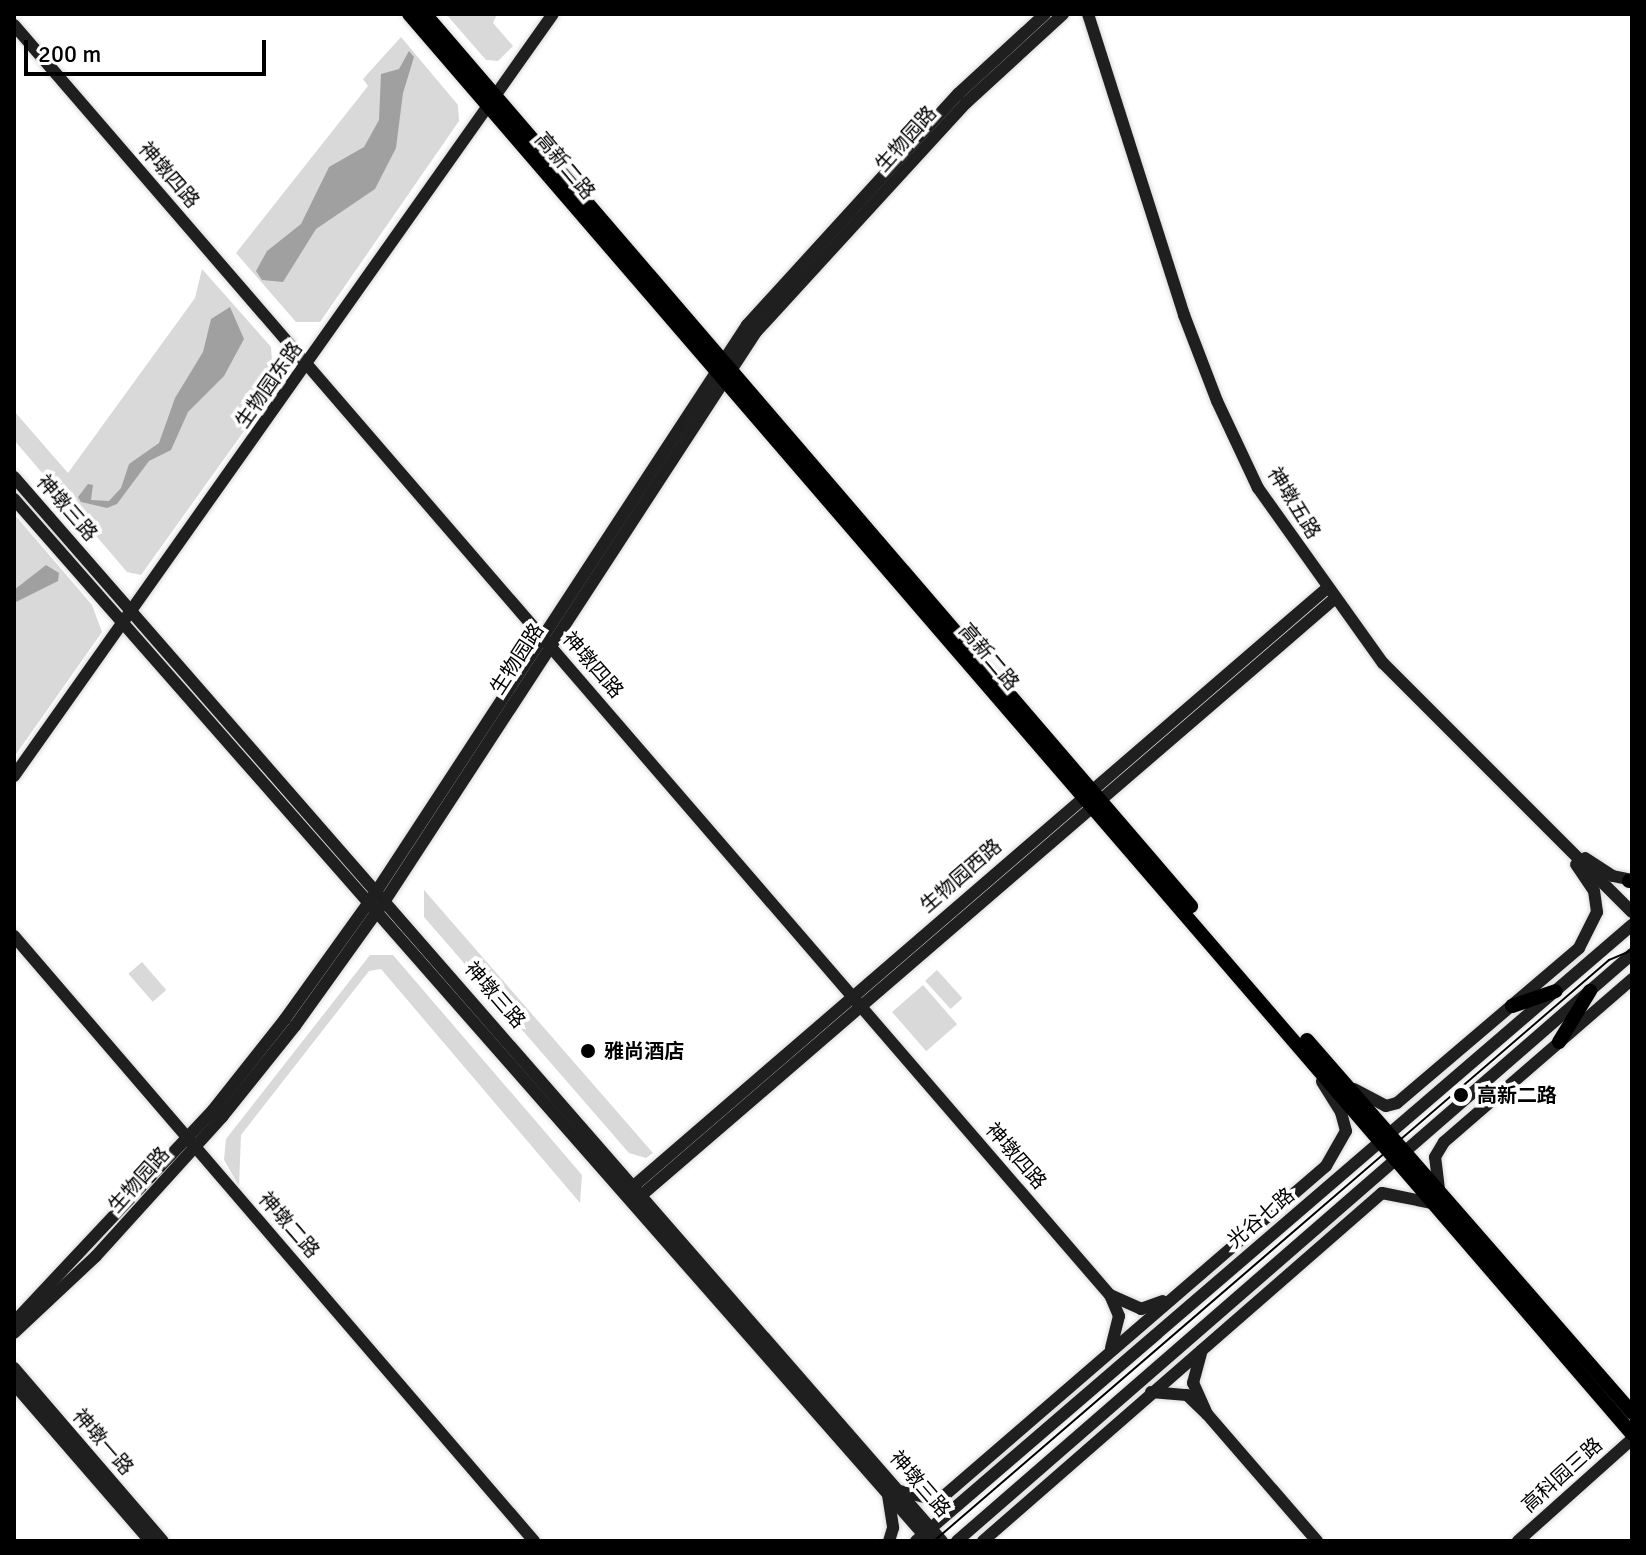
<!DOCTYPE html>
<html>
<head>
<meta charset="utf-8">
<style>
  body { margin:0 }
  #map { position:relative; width:1646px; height:1555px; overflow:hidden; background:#fff; font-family:Signika,"Noto Sans SC",sans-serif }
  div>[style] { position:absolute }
  .green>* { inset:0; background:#d9d9d9; transform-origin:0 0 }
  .water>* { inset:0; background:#a0a0a0 }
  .roads { filter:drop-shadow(0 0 2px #dbdbdb) drop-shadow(0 0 2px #dbdbdb) }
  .secondary>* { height:12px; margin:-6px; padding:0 6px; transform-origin:6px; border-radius:6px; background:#1f1f1f }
  .primary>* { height:14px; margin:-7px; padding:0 7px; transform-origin:7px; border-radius:7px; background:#000 }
  .tram>* { height:2px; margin:-1px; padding:0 1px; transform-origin:1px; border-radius:1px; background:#000 }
  .dots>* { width:22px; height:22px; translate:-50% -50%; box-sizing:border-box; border:4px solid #fff; border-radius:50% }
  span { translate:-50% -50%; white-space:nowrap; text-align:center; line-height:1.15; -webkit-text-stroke:7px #fff; paint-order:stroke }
  .street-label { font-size:20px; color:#000 }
  .poi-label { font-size:20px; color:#000; font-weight:700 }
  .left { translate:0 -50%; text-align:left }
  .frame { position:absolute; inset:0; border:16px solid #000; pointer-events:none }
  .scale { position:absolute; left:24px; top:40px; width:242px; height:36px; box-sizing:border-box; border:4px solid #000; border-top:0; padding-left:10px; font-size:24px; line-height:28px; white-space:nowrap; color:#000; -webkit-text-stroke:6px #fff; paint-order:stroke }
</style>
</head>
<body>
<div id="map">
  <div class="green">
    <div style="clip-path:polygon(446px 14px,497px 14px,493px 23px,513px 46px,498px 61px,486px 60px)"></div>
    <div style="clip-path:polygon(401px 37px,458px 105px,459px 121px,320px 322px,296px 322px,236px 253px,368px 86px,363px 79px)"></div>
    <div style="clip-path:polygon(202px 269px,271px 347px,274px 389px,141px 575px,127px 572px,14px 440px,14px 411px,68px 473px,195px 298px)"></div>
    <div style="clip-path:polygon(14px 514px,92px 605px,102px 632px,14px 757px)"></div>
    <div style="clip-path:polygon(424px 890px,653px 1153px,646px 1158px,629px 1153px,424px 917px)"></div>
    <div style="clip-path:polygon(370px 955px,393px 955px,582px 1175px,580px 1203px,381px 969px,369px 971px,241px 1135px,239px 1186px,224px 1160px,226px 1139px)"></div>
    <div style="left:142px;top:962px;width:37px;height:18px;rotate:49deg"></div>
    <div style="left:937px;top:970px;width:38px;height:16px;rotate:48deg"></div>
    <div style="left:923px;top:985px;width:52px;height:41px;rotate:49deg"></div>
  </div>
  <div class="water">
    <div style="clip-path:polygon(409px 51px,414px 57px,403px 93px,396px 148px,375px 189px,316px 229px,283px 282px,262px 280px,256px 271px,267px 251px,301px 224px,329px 167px,364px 147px,379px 120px,381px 74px,399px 69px)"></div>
    <div style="clip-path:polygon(230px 307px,244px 339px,224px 376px,188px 412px,171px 450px,149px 461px,117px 504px,107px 508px,81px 502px,78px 497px,88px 484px,93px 485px,91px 500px,109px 501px,121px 488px,129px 464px,159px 443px,175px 398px,203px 352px,211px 319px)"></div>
    <div style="clip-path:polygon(46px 565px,59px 573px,58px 581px,14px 603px,14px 590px)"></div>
  </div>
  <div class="roads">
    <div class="secondary">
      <div style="left:1088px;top:14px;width:316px;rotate:72.3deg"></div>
      <div style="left:1184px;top:315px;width:92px;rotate:69deg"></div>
      <div style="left:1217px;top:401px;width:96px;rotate:64.8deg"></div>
      <div style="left:1258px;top:488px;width:215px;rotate:54.5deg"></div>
      <div style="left:1383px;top:663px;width:352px;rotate:45deg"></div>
      <div style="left:14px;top:25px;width:1678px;rotate:49.21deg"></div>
      <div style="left:14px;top:477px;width:1412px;rotate:48.91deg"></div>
      <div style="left:14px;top:499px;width:1387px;rotate:48.71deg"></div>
      <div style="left:14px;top:776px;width:933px;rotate:-54.73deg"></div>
      <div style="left:1585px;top:858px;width:33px;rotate:33deg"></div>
      <div style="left:1613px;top:876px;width:19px;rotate:12deg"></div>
      <div style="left:14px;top:936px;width:798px;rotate:49.32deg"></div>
      <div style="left:1354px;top:1089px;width:36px;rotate:28deg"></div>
      <div style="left:1386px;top:1106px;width:11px;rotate:-15deg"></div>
      <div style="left:1397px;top:1103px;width:239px;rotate:-40.4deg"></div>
      <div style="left:1579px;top:948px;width:40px;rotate:-63.4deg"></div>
      <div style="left:1597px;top:912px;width:21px;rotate:-98deg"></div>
      <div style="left:1594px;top:891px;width:32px;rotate:-124deg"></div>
      <div style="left:1439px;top:1189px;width:32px;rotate:-97deg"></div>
      <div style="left:1435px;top:1157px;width:17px;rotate:-59deg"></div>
      <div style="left:1444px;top:1142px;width:249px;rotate:-40.9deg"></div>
      <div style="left:629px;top:1190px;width:920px;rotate:-40.77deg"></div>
      <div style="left:636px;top:1200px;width:920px;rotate:-40.72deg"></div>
      <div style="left:14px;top:1322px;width:291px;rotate:-46.8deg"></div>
      <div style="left:213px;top:1110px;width:116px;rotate:-51.6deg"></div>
      <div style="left:285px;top:1019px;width:153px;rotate:-54.3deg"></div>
      <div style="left:374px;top:895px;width:681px;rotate:-56.8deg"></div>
      <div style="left:747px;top:325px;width:313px;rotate:-47.6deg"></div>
      <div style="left:958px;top:94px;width:118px;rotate:-42.6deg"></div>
      <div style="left:14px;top:1333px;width:112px;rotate:-43.2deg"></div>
      <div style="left:96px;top:1256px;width:188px;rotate:-47.8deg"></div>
      <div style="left:222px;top:1117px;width:117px;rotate:-51.3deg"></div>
      <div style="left:295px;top:1026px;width:156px;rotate:-54.4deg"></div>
      <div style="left:386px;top:899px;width:677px;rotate:-56.87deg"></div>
      <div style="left:756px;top:332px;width:311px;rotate:-47.5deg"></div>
      <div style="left:966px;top:103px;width:132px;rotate:-42.5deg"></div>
      <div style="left:1111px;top:1348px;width:33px;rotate:-76deg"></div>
      <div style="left:1119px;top:1316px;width:23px;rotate:-113deg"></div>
      <div style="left:1110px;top:1295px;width:34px;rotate:24deg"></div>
      <div style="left:1141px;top:1309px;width:23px;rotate:-20deg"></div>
      <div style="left:14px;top:1368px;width:228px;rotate:49.3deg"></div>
      <div style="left:14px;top:1384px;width:208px;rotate:49.1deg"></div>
      <div style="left:1151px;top:1392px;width:36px;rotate:5deg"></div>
      <div style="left:1187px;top:1395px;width:28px;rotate:44deg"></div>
      <div style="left:1207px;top:1414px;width:34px;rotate:-114deg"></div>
      <div style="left:1193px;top:1383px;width:34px;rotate:-75deg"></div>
      <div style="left:1207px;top:1414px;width:168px;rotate:49.1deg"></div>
      <div style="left:900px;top:1491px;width:32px;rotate:14deg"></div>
      <div style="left:931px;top:1499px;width:15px;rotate:-16deg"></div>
      <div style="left:945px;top:1495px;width:503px;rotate:-40.81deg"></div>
      <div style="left:1326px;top:1166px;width:40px;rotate:-60.3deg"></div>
      <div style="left:1346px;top:1131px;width:20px;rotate:-105deg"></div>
      <div style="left:1341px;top:1112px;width:36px;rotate:-122deg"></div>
      <div style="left:888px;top:1495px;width:33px;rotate:81deg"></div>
      <div style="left:893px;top:1528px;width:14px;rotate:107deg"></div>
      <div style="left:916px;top:1541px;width:945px;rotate:-40.71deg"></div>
      <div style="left:957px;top:1541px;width:895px;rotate:-41.01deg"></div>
      <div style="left:983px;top:1541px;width:529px;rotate:-41.09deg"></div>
      <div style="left:1382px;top:1193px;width:51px;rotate:11.3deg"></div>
      <div style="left:1518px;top:1541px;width:153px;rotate:-41.8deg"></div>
    </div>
    <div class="primary">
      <div style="left:409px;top:14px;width:1874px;rotate:49.26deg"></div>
      <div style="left:425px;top:14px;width:1176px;rotate:49.35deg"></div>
      <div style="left:1629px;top:881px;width:3px"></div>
      <div style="left:1512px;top:1006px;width:46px;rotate:-18.8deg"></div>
      <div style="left:1307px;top:1040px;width:495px;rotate:48.9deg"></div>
      <div style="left:1559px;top:1042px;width:60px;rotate:-58.7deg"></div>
    </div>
  </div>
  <div class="tram">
    <div style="left:934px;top:1541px;width:891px;rotate:-40.72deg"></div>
    <div style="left:1609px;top:960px;width:25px;rotate:-23deg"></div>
  </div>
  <div class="dots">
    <div style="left:588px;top:1051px;background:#000"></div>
    <div style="left:1461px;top:1095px;background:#000"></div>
  </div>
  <div class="street-label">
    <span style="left:906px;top:139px;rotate:-48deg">生物园路</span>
    <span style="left:565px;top:166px;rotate:50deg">高新二路</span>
    <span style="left:169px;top:175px;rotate:49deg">神墩四路</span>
    <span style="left:269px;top:385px;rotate:-55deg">生物园东路</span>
    <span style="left:1294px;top:503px;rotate:58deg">神墩五路</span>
    <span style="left:67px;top:508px;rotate:49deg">神墩三路</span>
    <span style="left:989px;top:657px;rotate:50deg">高新二路</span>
    <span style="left:517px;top:659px;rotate:-57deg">生物园路</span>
    <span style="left:593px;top:665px;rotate:49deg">神墩四路</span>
    <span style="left:961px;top:876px;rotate:-41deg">生物园西路</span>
    <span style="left:495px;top:995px;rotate:49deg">神墩三路</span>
    <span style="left:1016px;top:1156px;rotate:49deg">神墩四路</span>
    <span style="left:139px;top:1180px;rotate:-48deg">生物园路</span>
    <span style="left:1261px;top:1218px;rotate:-40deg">光谷七路</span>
    <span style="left:289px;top:1225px;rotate:49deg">神墩二路</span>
    <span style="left:103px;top:1442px;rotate:49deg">神墩一路</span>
    <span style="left:1562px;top:1475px;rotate:-42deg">高科园三路</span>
    <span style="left:920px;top:1484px;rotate:49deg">神墩三路</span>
  </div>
  <div class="poi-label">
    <span class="left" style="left:604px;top:1051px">雅尚酒店</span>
    <span class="left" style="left:1477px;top:1095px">高新二路</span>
  </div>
  <div class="frame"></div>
  <div class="scale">200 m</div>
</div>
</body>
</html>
